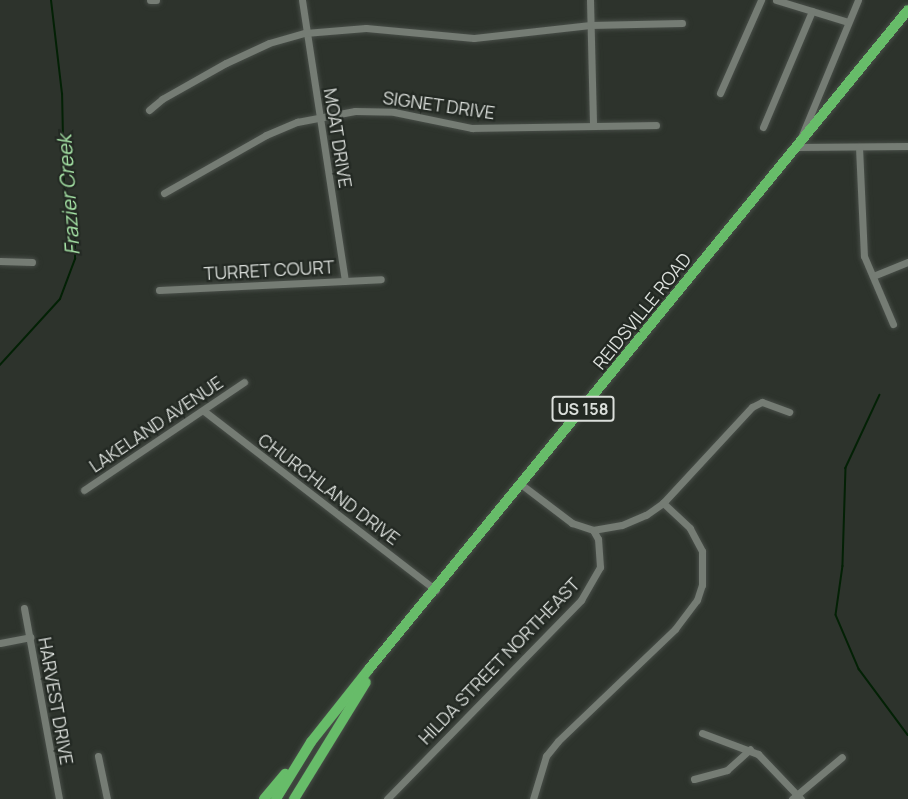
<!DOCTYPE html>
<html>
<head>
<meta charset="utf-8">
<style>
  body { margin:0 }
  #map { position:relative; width:908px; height:799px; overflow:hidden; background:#2d332c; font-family:Manrope,sans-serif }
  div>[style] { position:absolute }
  .stream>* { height:1.5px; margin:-0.75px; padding:0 0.75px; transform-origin:0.75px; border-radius:0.75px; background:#032105 }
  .roads { filter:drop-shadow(0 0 2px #484e48) drop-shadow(0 0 2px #484e48) }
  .minor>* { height:7px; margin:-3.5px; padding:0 3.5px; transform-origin:3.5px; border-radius:3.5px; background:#757c74 }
  .highway>* { height:10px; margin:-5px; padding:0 5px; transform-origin:5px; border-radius:5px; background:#67bc69 }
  span { translate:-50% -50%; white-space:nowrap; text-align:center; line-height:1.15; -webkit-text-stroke:4.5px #232923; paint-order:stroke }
  .shield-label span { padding:2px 4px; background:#232923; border:2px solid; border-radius:4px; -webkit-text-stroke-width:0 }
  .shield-label { font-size:16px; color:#dbdfdb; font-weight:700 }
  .street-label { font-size:18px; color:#dbdfdb }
  .water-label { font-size:20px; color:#a9e8a9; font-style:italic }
</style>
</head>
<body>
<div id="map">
  <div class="stream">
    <div style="left:0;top:365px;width:89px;rotate:-47.7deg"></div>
    <div style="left:60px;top:299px;width:43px;rotate:-69.4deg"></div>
    <div style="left:75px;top:259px;width:25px;rotate:-90deg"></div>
    <div style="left:75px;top:234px;width:49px;rotate:-102.9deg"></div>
    <div style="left:64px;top:186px;width:92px;rotate:-91.2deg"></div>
    <div style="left:62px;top:94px;width:95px;rotate:-96.7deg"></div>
    <div style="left:880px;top:395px;width:81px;rotate:115deg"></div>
    <div style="left:846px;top:468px;width:98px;rotate:91.8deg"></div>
    <div style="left:843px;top:566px;width:49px;rotate:98.1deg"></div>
    <div style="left:836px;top:615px;width:59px;rotate:66.9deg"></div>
    <div style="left:859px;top:669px;width:82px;rotate:53.4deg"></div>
  </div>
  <div class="roads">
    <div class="minor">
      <div style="left:150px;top:0;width:6px"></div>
      <div style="left:302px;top:0;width:284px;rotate:81.3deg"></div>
      <div style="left:590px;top:0;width:126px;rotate:88.6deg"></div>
      <div style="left:776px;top:0;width:75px;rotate:17deg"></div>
      <div style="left:858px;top:0;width:159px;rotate:112.5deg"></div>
      <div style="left:797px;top:147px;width:111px;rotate:-0.5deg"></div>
      <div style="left:720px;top:93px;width:102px;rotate:-66.2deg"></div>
      <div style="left:149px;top:110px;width:17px;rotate:-40deg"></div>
      <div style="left:162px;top:99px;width:73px;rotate:-29.4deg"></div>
      <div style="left:226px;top:63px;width:47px;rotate:-24.9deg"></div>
      <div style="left:269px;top:43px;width:37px;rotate:-16deg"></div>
      <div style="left:305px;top:33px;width:61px;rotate:-4.7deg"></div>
      <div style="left:366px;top:28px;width:108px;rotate:5.3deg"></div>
      <div style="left:474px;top:38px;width:117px;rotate:-6.4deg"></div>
      <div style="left:590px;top:25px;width:92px;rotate:-1.2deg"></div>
      <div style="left:763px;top:127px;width:126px;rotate:-67.1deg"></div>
      <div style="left:859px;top:147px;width:109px;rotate:87.4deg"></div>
      <div style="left:864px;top:256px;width:74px;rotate:66.9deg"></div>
      <div style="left:164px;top:193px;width:117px;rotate:-29.6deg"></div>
      <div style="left:266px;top:135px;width:34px;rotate:-23deg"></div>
      <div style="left:297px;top:122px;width:59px;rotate:-10.7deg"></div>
      <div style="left:355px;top:111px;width:39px;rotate:1deg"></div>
      <div style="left:394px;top:112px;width:80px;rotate:11.6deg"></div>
      <div style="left:472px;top:128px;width:184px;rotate:-0.9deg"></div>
      <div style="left:0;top:261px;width:32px;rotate:2deg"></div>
      <div style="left:873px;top:276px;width:38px;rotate:-22deg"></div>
      <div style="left:159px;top:290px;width:222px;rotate:-2.8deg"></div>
      <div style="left:204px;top:411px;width:293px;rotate:37.7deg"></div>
      <div style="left:522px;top:485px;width:63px;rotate:37.2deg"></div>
      <div style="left:572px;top:523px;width:22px;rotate:18deg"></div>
      <div style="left:593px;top:530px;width:29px;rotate:-10deg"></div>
      <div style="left:622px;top:525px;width:26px;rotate:-23deg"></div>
      <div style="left:646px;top:515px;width:21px;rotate:-35deg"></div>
      <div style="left:663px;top:503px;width:131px;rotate:-47.2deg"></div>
      <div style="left:752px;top:407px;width:11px;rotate:-27deg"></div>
      <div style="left:762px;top:402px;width:29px;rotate:20deg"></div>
      <div style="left:84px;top:490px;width:193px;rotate:-34deg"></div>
      <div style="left:24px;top:608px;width:194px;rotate:79.6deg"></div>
      <div style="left:0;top:643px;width:31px;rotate:-11deg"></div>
      <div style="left:702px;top:733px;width:60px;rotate:20.6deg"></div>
      <div style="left:758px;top:754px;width:62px;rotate:46.3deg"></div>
      <div style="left:98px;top:756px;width:44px;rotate:78.2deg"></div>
      <div style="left:694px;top:779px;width:34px;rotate:-15deg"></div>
      <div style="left:727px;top:770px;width:31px;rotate:-42deg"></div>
      <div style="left:387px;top:799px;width:278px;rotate:-45.7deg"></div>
      <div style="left:581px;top:600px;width:38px;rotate:-60deg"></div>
      <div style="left:600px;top:567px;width:28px;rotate:-94deg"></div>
      <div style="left:598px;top:539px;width:10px;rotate:-119deg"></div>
      <div style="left:533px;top:799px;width:45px;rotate:-73.2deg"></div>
      <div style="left:546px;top:756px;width:19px;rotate:-51deg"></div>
      <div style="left:558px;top:741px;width:162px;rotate:-43.7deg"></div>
      <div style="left:675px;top:629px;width:36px;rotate:-53deg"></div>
      <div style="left:697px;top:600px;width:16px;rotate:-72deg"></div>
      <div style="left:702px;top:585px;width:34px;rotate:-90deg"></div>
      <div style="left:702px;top:551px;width:26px;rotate:-118deg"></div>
      <div style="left:690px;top:528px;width:37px;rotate:-137deg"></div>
      <div style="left:792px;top:799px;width:65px;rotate:-40deg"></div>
    </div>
    <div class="highway">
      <div style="left:264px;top:799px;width:33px;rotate:-50deg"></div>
      <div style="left:276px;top:799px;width:67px;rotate:-58.4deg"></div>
      <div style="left:311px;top:742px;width:93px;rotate:-51.5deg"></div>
      <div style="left:369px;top:669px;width:851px;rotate:-50.72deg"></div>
      <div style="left:294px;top:799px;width:137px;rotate:-58.4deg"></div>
    </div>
  </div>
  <div class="shield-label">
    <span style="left:583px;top:409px">US 158</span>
  </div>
  <div class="street-label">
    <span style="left:439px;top:105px;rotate:8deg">SIGNET DRIVE</span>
    <span style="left:338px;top:138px;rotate:81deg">MOAT DRIVE</span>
    <span style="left:269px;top:270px;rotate:-3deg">TURRET COURT</span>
    <span style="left:642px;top:311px;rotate:-51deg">REIDSVILLE ROAD</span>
    <span style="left:156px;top:424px;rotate:-34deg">LAKELAND AVENUE</span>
    <span style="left:329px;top:489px;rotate:37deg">CHURCHLAND DRIVE</span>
    <span style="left:499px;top:661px;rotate:-46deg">HILDA STREET NORTHEAST</span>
    <span style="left:56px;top:701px;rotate:80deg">HARVEST DRIVE</span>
  </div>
  <div class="water-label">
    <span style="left:68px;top:195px;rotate:-94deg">Frazier Creek</span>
  </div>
</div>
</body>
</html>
